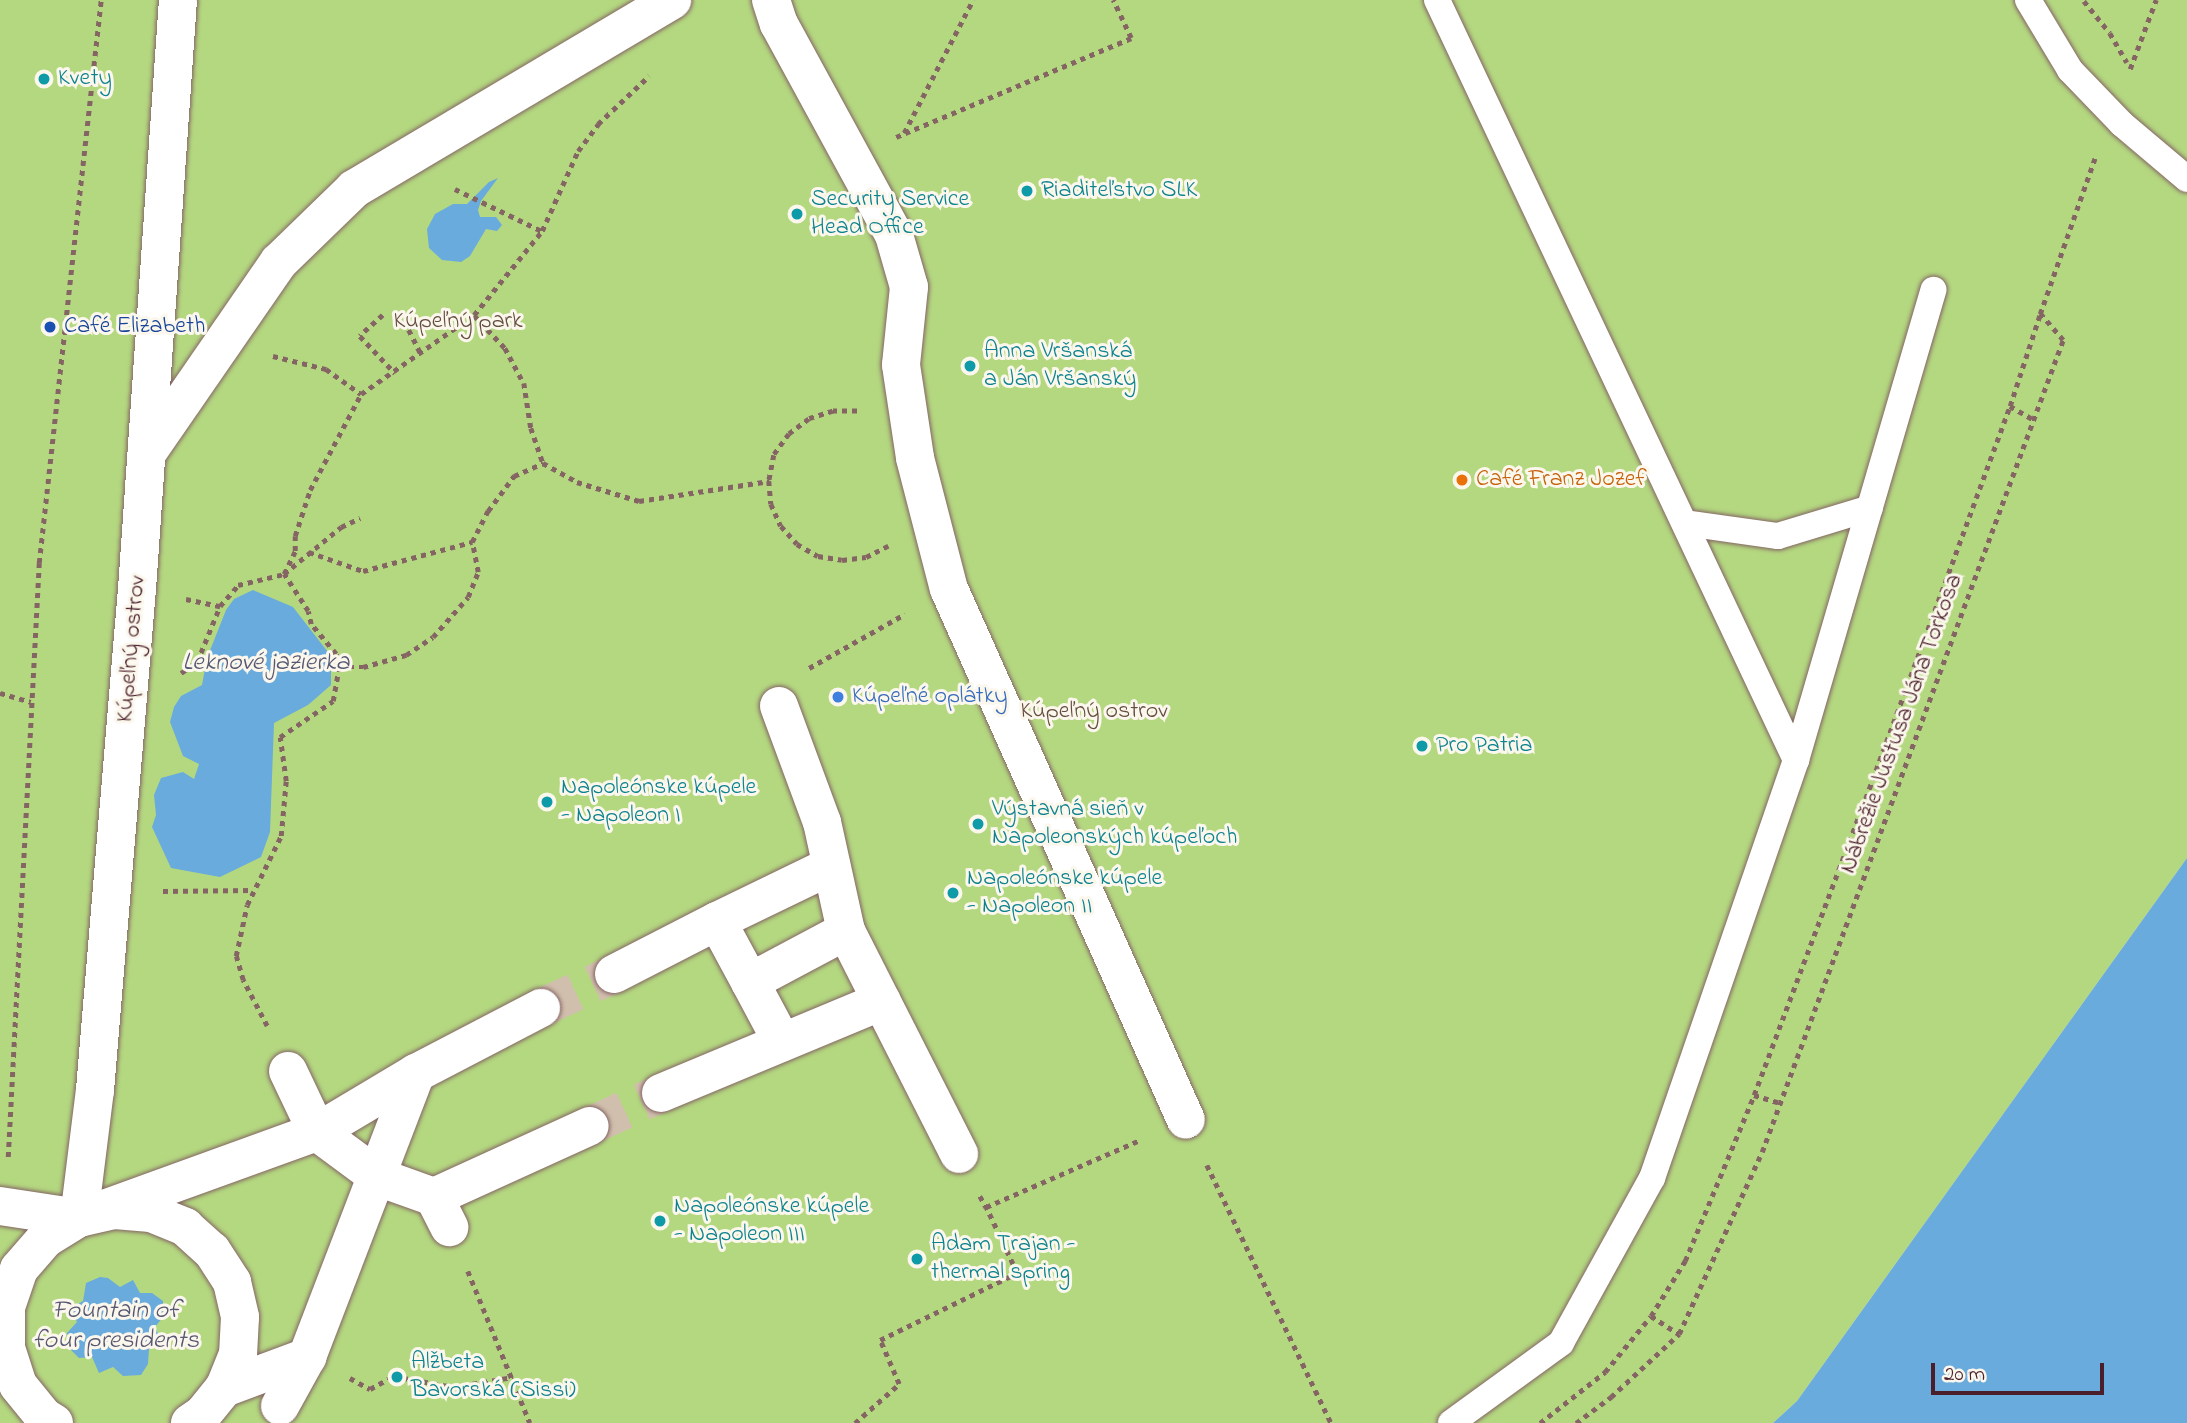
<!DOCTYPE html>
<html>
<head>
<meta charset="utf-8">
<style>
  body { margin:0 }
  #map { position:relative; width:2187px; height:1423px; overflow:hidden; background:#f3e7ce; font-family:"Indie Flower",sans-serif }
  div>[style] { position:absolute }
  .green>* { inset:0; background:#b4d880 }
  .water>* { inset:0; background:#69abdd }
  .street-tunnel>* { height:38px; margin-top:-19px; transform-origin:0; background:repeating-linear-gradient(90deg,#d1bfad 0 38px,transparent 0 57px) }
  .path>* { height:4.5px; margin-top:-2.25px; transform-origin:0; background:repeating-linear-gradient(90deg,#856564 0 5px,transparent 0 10px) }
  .roads { filter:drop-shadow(0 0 2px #856564) drop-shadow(0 0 2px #856564) }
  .lane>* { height:26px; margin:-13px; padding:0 13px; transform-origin:13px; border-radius:13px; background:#fff }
  .street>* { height:38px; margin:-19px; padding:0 19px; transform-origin:19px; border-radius:19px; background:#fff }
  .dots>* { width:19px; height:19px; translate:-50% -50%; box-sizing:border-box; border:4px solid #fbf7ec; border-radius:50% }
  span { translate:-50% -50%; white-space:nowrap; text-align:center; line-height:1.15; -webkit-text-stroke:6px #fbf7ec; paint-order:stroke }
  .culture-label { font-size:24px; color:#0d838f }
  .left { translate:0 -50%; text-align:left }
  .park-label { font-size:24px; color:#644d40 }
  .transit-label { font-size:24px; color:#164399 }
  .food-label { font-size:24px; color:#c56008 }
  .street-label { font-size:24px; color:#4a1f2b }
  .shop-label { font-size:24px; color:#366cbe }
  .water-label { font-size:26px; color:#565772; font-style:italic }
  .scale { position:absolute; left:1931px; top:1363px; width:173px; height:32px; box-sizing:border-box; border:4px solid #4a1f2b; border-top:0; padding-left:9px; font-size:21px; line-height:24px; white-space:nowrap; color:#4a1f2b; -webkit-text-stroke:5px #fbf7ec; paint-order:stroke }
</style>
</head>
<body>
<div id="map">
  <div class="green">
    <div style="clip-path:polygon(0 0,2187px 0,2187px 858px,1797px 1401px,1773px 1423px,0 1423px)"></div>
  </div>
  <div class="water">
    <div style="clip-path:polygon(498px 178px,481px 201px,478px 210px,480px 217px,496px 217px,502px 225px,497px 231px,486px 229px,470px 256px,461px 262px,442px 260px,429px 248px,427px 229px,435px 214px,453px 204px,467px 204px,489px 182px)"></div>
    <div style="clip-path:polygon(253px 590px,293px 607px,331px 656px,331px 685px,308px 705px,274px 723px,270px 832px,261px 857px,220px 877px,171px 868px,152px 827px,156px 815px,154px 795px,161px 778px,183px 772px,194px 779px,199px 764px,183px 756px,170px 722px,174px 707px,181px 696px,202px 685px,207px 658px,226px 610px,234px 599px)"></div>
    <div style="clip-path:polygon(2187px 858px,2187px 1423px,1773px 1423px,1797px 1401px)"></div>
    <div style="clip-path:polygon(100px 1277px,108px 1278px,120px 1287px,133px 1280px,140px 1293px,152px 1293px,163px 1301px,163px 1317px,155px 1327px,162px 1343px,149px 1349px,148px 1364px,141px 1375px,123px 1376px,113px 1367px,99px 1373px,92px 1357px,79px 1358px,68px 1347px,67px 1333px,77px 1322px,70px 1309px,83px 1301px,86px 1283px)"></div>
  </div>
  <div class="street-tunnel">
    <div style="left:541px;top:1008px;width:81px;rotate:-25deg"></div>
    <div style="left:590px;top:1126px;width:78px;rotate:-24.9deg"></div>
  </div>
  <div class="path">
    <div style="left:2084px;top:1px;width:41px;rotate:50.9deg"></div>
    <div style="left:2110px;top:33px;width:34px;rotate:60deg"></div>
    <div style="left:2130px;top:69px;width:74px;rotate:-69.4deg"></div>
    <div style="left:904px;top:133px;width:150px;rotate:-62.6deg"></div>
    <div style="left:896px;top:137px;width:255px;rotate:-22.8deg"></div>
    <div style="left:1131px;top:38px;width:42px;rotate:-115.3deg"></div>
    <div style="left:455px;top:189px;width:97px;rotate:25.8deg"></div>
    <div style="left:400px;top:312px;width:47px;rotate:63.4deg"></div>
    <div style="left:383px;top:315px;width:31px;rotate:138deg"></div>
    <div style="left:360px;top:336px;width:51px;rotate:46.6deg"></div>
    <div style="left:474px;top:315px;width:45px;rotate:46.8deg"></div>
    <div style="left:505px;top:348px;width:40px;rotate:62deg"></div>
    <div style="left:524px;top:383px;width:46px;rotate:81.2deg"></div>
    <div style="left:531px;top:428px;width:37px;rotate:71deg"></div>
    <div style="left:273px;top:356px;width:55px;rotate:13.8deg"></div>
    <div style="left:326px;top:369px;width:43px;rotate:35.5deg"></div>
    <div style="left:2010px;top:406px;width:28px;rotate:30deg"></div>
    <div style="left:857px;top:411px;width:24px;rotate:180deg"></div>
    <div style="left:833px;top:411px;width:25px;rotate:162deg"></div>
    <div style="left:809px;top:419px;width:25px;rotate:143deg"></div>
    <div style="left:789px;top:434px;width:26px;rotate:126deg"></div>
    <div style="left:774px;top:455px;width:26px;rotate:101deg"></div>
    <div style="left:769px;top:481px;width:23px;rotate:85deg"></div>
    <div style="left:771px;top:504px;width:24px;rotate:66deg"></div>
    <div style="left:781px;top:526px;width:24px;rotate:48deg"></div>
    <div style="left:797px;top:544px;width:24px;rotate:30deg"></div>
    <div style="left:818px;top:556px;width:24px;rotate:9deg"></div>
    <div style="left:842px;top:560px;width:24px;rotate:-7deg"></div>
    <div style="left:866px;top:557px;width:25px;rotate:-27deg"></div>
    <div style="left:309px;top:552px;width:57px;rotate:19.4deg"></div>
    <div style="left:363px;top:571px;width:113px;rotate:-14.9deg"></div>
    <div style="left:472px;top:542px;width:35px;rotate:-63deg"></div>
    <div style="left:488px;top:511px;width:44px;rotate:-53.4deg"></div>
    <div style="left:514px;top:476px;width:32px;rotate:-24deg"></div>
    <div style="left:543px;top:463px;width:39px;rotate:29deg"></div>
    <div style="left:577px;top:482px;width:65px;rotate:17deg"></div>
    <div style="left:639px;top:501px;width:132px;rotate:-8.7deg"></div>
    <div style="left:186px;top:599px;width:35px;rotate:12deg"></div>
    <div style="left:220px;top:606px;width:28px;rotate:-49deg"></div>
    <div style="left:238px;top:585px;width:47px;rotate:-13.4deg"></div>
    <div style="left:284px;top:574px;width:74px;rotate:-39.5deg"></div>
    <div style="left:341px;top:527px;width:21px;rotate:-25deg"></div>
    <div style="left:339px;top:667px;width:24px"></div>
    <div style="left:363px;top:667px;width:45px;rotate:-15.6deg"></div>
    <div style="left:406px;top:655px;width:32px;rotate:-34deg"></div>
    <div style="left:433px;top:637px;width:53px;rotate:-48.8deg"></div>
    <div style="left:468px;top:597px;width:27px;rotate:-68deg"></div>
    <div style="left:478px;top:572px;width:31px;rotate:-101deg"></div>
    <div style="left:809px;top:668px;width:110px;rotate:-29.4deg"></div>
    <div style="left:181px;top:673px;width:19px;rotate:-35deg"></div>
    <div style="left:197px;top:662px;width:61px;rotate:-67.7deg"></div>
    <div style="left:0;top:693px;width:32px;rotate:16deg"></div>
    <div style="left:163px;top:891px;width:90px;rotate:-0.6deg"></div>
    <div style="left:267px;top:1026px;width:52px;rotate:-117.6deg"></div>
    <div style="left:243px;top:980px;width:25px;rotate:-106deg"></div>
    <div style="left:236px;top:956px;width:52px;rotate:-77.8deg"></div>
    <div style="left:247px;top:905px;width:77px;rotate:-63.8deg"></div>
    <div style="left:281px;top:836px;width:55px;rotate:-84.8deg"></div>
    <div style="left:286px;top:781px;width:44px;rotate:-97.8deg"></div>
    <div style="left:280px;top:737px;width:64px;rotate:-34.2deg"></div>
    <div style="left:333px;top:701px;width:35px;rotate:-80deg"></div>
    <div style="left:339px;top:667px;width:13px;rotate:-103deg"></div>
    <div style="left:336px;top:654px;width:39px;rotate:-130deg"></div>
    <div style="left:311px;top:624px;width:13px;rotate:-103deg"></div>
    <div style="left:308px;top:611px;width:44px;rotate:-123deg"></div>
    <div style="left:284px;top:574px;width:25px;rotate:-64deg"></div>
    <div style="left:295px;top:551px;width:15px;rotate:-90deg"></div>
    <div style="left:295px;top:536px;width:48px;rotate:-71.9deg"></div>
    <div style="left:310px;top:490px;width:109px;rotate:-62deg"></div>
    <div style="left:361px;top:394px;width:138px;rotate:-35deg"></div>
    <div style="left:474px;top:315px;width:108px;rotate:-51deg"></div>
    <div style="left:542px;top:231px;width:88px;rotate:-65.8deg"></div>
    <div style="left:578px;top:151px;width:34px;rotate:-53deg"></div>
    <div style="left:598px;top:124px;width:70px;rotate:-43.3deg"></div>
    <div style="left:1754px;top:1095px;width:27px;rotate:17deg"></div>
    <div style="left:8px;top:1157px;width:595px;rotate:-87.01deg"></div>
    <div style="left:39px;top:563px;width:566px;rotate:-83.72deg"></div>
    <div style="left:1207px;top:1165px;width:286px;rotate:64.3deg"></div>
    <div style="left:980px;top:1196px;width:13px;rotate:61deg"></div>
    <div style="left:986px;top:1207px;width:168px;rotate:-23.5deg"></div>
    <div style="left:468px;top:1271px;width:164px;rotate:67.8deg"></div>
    <div style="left:1651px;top:1316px;width:33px;rotate:33deg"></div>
    <div style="left:350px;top:1378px;width:23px;rotate:29deg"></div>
    <div style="left:370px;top:1389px;width:26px;rotate:-29deg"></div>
    <div style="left:393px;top:1376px;width:61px;rotate:10.4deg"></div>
    <div style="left:453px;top:1387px;width:61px;rotate:-9.5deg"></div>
    <div style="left:855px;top:1423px;width:59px;rotate:-41.6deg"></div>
    <div style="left:899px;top:1384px;width:48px;rotate:-113.4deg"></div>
    <div style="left:880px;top:1340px;width:153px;rotate:-26.1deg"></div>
    <div style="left:1017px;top:1273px;width:73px;rotate:-115.2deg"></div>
    <div style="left:1540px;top:1423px;width:83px;rotate:-38.1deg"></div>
    <div style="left:1605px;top:1372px;width:72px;rotate:-50.6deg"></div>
    <div style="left:1651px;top:1316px;width:65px;rotate:-58.3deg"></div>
    <div style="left:1685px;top:1261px;width:180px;rotate:-67.4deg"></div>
    <div style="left:1754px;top:1095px;width:307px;rotate:-69.4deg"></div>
    <div style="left:1862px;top:808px;width:428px;rotate:-69.8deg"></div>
    <div style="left:2010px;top:406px;width:97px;rotate:-71.9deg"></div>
    <div style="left:1576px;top:1423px;width:44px;rotate:-36.6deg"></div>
    <div style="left:1611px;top:1397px;width:93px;rotate:-42.8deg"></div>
    <div style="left:1679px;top:1334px;width:200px;rotate:-65.5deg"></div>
    <div style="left:1762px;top:1152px;width:866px;rotate:-69.66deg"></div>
    <div style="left:2063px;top:340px;width:35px;rotate:-131deg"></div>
    <div style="left:2040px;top:314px;width:165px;rotate:-70.6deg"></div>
  </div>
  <div class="roads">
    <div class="lane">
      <div style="left:1437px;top:0;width:841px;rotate:64.72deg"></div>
      <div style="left:1796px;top:760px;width:442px;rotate:109deg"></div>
      <div style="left:1652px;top:1178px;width:188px;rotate:118.9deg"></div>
      <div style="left:1561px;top:1343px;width:136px;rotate:144deg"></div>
      <div style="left:2028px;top:0;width:82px;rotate:59deg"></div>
      <div style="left:2070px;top:70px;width:75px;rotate:46.1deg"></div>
      <div style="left:2122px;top:124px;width:85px;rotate:40.2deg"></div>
      <div style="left:1685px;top:523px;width:94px;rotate:8deg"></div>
      <div style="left:1778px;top:536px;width:96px;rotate:-16.9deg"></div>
      <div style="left:1796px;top:760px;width:490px;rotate:-73.7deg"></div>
    </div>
    <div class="street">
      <div style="left:771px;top:0;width:25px;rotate:72deg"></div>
      <div style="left:779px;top:24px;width:240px;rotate:61.4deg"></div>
      <div style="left:894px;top:235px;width:54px;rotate:73.9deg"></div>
      <div style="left:909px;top:287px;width:78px;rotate:95.9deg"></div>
      <div style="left:901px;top:365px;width:94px;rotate:81.4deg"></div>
      <div style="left:915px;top:458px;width:135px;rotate:75.5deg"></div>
      <div style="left:949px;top:589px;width:581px;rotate:65.95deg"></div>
      <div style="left:147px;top:453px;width:232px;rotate:-55.4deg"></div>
      <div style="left:279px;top:262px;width:105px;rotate:-44.2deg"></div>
      <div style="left:354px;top:189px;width:370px;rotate:-30.7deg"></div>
      <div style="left:779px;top:706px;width:124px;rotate:69.7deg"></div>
      <div style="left:822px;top:822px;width:112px;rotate:77.6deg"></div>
      <div style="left:846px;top:931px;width:250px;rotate:63.1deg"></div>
      <div style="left:717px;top:921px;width:127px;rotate:-25.8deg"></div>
      <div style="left:614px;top:974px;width:116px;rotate:-27.2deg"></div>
      <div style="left:717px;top:921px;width:69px;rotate:61.6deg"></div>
      <div style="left:750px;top:982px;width:109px;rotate:-28deg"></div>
      <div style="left:750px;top:982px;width:68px;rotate:61.9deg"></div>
      <div style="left:288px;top:1071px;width:68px;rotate:64.6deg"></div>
      <div style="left:317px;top:1132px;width:76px;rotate:36.4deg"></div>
      <div style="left:378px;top:1177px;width:59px;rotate:19.7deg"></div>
      <div style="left:434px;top:1197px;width:34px;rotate:63deg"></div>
      <div style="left:661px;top:1093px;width:239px;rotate:-22.6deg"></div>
      <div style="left:434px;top:1197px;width:171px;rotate:-24.5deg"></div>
      <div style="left:0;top:1206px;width:80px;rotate:8.6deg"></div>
      <div style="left:79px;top:1218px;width:253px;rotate:-19.9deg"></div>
      <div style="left:317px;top:1132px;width:115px;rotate:-30.8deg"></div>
      <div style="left:416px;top:1073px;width:141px;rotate:-27.5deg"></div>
      <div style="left:79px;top:1218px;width:129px;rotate:-82.9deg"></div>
      <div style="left:95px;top:1090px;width:503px;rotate:-85.21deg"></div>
      <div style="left:137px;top:589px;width:590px;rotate:-86.02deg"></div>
      <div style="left:224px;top:1388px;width:89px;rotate:-20.5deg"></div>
      <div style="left:307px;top:1357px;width:304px;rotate:-69deg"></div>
      <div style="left:280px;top:1406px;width:56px;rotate:-61.1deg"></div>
      <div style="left:54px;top:1423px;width:12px;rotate:-149deg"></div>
      <div style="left:44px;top:1417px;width:41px;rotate:-129.1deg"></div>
      <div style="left:18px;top:1385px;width:39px;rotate:-108deg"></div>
      <div style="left:6px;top:1348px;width:41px;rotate:-90deg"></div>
      <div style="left:6px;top:1307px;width:40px;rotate:-71.1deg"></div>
      <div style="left:19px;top:1269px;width:40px;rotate:-49deg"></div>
      <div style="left:45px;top:1239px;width:40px;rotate:-32deg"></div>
      <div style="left:79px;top:1218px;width:37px;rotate:-13deg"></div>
      <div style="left:115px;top:1210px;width:36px;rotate:5deg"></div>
      <div style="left:151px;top:1213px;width:37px;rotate:22deg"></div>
      <div style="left:185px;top:1227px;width:36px;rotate:42deg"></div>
      <div style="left:212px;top:1251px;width:37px;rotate:57deg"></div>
      <div style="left:232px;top:1282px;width:36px;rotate:77deg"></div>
      <div style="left:240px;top:1317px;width:37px;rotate:93deg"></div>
      <div style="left:238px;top:1354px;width:37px;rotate:112deg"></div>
      <div style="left:224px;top:1388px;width:33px;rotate:129deg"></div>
      <div style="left:203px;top:1414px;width:16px;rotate:145deg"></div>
    </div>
  </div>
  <div class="dots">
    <div style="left:44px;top:79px;background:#0f9aa8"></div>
    <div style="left:1027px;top:191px;background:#0f9aa8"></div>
    <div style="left:797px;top:214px;background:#0f9aa8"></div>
    <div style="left:50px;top:327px;background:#1a4fb4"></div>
    <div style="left:970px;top:366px;background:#0f9aa8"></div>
    <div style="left:1462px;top:480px;background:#e8710a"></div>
    <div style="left:838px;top:697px;background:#3f7fe0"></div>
    <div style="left:1422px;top:746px;background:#0f9aa8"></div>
    <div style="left:547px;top:802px;background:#0f9aa8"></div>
    <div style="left:978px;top:824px;background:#0f9aa8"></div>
    <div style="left:953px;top:893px;background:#0f9aa8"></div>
    <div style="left:660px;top:1221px;background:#0f9aa8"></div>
    <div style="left:917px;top:1259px;background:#0f9aa8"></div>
    <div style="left:397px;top:1377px;background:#0f9aa8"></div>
  </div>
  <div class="culture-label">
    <span class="left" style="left:58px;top:79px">Kvety</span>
    <span class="left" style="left:1041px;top:191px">Riaditeľstvo SLK</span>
    <span class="left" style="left:811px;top:214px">Security Service<br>Head Office</span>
    <span class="left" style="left:984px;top:366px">Anna Vršanská<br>a Ján Vršanský</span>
    <span class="left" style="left:1436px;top:746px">Pro Patria</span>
    <span class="left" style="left:561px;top:802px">Napoleónske kúpele<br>- Napoleon I</span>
    <span class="left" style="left:992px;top:824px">Výstavná sieň v<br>Napoleonských kúpeľoch</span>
    <span class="left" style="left:967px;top:893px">Napoleónske kúpele<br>- Napoleon II</span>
    <span class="left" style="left:674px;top:1221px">Napoleónske kúpele<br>- Napoleon III</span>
    <span class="left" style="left:931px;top:1259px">Adam Trajan -<br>thermal spring</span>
    <span class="left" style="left:411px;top:1377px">Alžbeta<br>Bavorská (Sissi)</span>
  </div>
  <div class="park-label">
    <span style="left:458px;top:322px">Kúpeľný park</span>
    <span style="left:1094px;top:712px">Kúpeľný ostrov</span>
  </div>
  <div class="transit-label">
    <span class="left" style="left:64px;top:327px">Café Elizabeth</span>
  </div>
  <div class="food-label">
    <span class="left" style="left:1476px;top:480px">Café Franz Jozef</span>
  </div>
  <div class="street-label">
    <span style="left:132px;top:649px;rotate:-85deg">Kúpeľný ostrov</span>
    <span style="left:1902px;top:724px;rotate:-70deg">Nábrežie Justusa Jána Torkosa</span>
  </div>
  <div class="shop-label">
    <span class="left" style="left:852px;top:697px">Kúpeľné oplátky</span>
  </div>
  <div class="water-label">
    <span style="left:266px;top:664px">Leknové jazierka</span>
    <span style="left:116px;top:1327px">Fountain of<br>four presidents</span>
  </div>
  <div class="scale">20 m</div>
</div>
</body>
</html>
